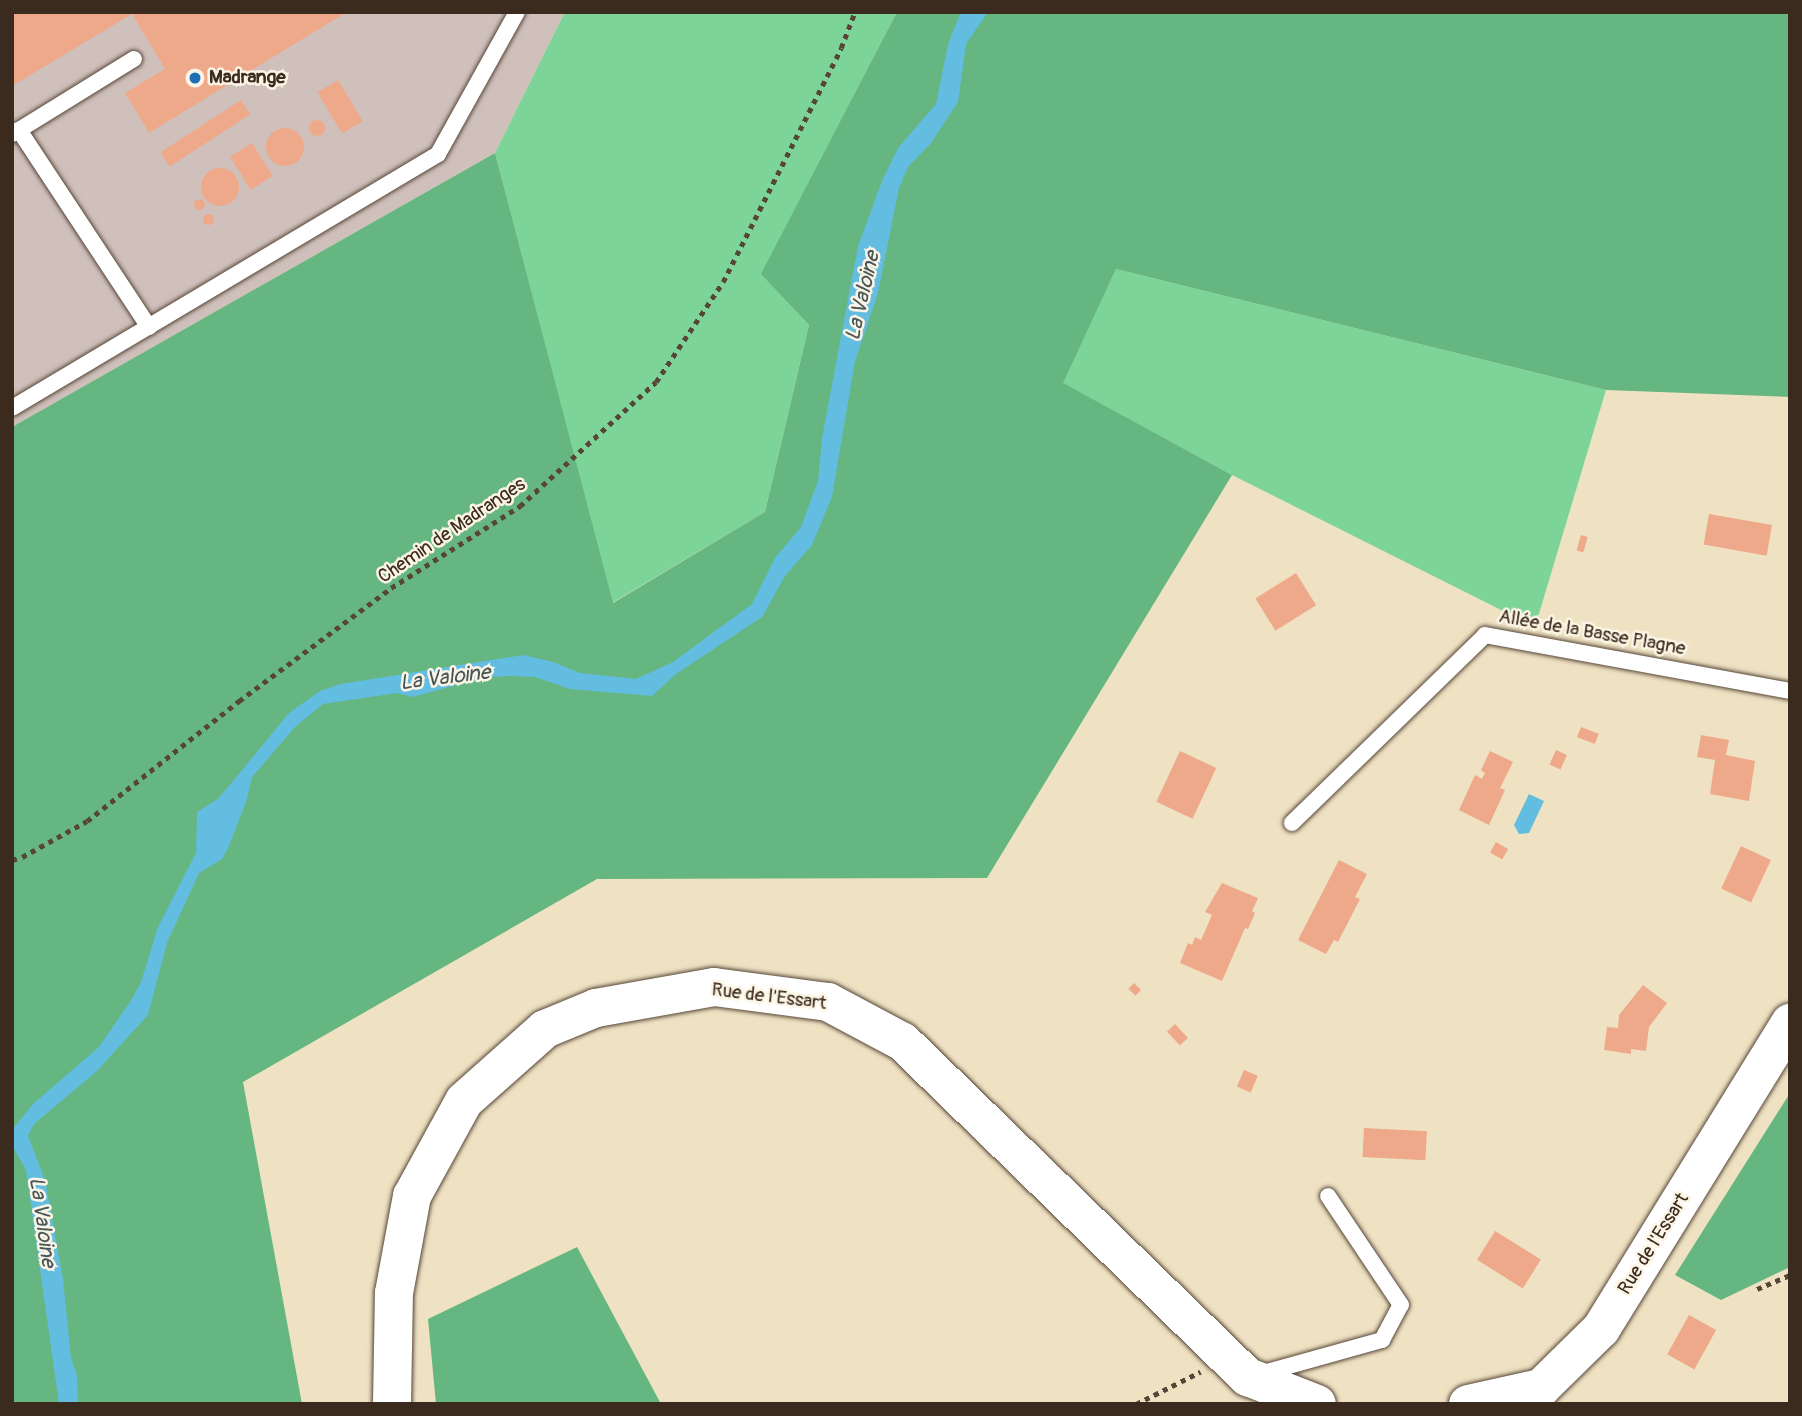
<!DOCTYPE html>
<html>
<head>
<meta charset="utf-8">
<style>
  body { margin:0 }
  #map { position:relative; width:1802px; height:1416px; overflow:hidden; background:#efe2c3; font-family:Pangolin,sans-serif }
  div>[style] { position:absolute }
  .industrial>* { inset:0; background:#d0c0bc }
  .green>* { inset:0; background:#7cd498 }
  .forest>* { inset:0; background:#65b680 }
  .water>* { inset:0; background:#62bde0 }
  .building>* { inset:0; background:#eea98a; transform-origin:0 0 }
  .round { border-radius:50% }
  .path>* { height:4.5px; margin-top:-2.25px; transform-origin:0; background:repeating-linear-gradient(90deg,#564637 0 5px,transparent 0 10px) }
  .roads { filter:drop-shadow(0 0 2px #564637) drop-shadow(0 0 2px #564637) }
  .lane>* { height:16px; margin:-8px; padding:0 8px; transform-origin:8px; border-radius:8px; background:#fff }
  .secondary>* { height:38px; margin:-19px; padding:0 19px; transform-origin:19px; border-radius:19px; background:#fff }
  .dots>* { width:19px; height:19px; translate:-50% -50%; box-sizing:border-box; border:4px solid #fcf5e5; border-radius:50% }
  span { translate:-50% -50%; white-space:nowrap; text-align:center; line-height:1.15; -webkit-text-stroke:5px #fcf5e5; paint-order:stroke }
  .poi-label { font-size:19px; color:#3b2a1e; font-weight:700 }
  .left { translate:0 -50%; text-align:left }
  .street-label { font-size:19px; color:#3b2a1e }
  .water-label { font-size:21px; color:#475658; font-style:italic }
  .frame { position:absolute; inset:0; border:14px solid #3b2a1e; pointer-events:none }
</style>
</head>
<body>
<div id="map">
  <div class="industrial">
    <div style="clip-path:polygon(12px 12px,565px 12px,495px 153px,12px 427px)"></div>
  </div>
  <div class="green">
    <div style="clip-path:polygon(565px 12px,897px 12px,762px 274px,809px 325px,765px 512px,612px 603px,495px 153px)"></div>
    <div style="clip-path:polygon(1116px 269px,1606px 390px,1535px 627px,1232px 475px,1062px 383px)"></div>
  </div>
  <div class="forest">
    <div style="clip-path:polygon(897px 12px,1790px 12px,1790px 397px,1606px 390px,1116px 269px,1063px 383px,1232px 475px,987px 878px,597px 879px,243px 1082px,302px 1404px,12px 1404px,12px 427px,495px 153px,613px 603px,765px 512px,809px 325px,761px 274px)"></div>
    <div style="clip-path:polygon(1790px 1093px,1790px 1267px,1721px 1300px,1675px 1275px)"></div>
    <div style="clip-path:polygon(577px 1247px,661px 1404px,436px 1404px,428px 1319px)"></div>
  </div>
  <div class="water">
    <div style="clip-path:polygon(961px 12px,988px 12px,966px 44px,958px 102px,931px 143px,908px 167px,899px 188px,878px 293px,855px 361px,832px 497px,812px 545px,785px 576px,762px 617px,676px 674px,652px 696px,570px 689px,535px 677px,512px 676px,487px 677px,412px 697px,397px 693px,323px 704px,295px 727px,252px 777px,246px 802px,228px 848px,222px 859px,199px 873px,167px 943px,148px 1015px,97px 1071px,34px 1124px,28px 1136px,45px 1180px,63px 1279px,71px 1358px,77px 1375px,78px 1404px,59px 1404px,26px 1170px,12px 1145px,12px 1130px,33px 1104px,99px 1047px,132px 999px,141px 982px,158px 927px,196px 853px,197px 812px,219px 798px,289px 713px,320px 691px,341px 684px,523px 655px,553px 662px,580px 673px,636px 679px,673px 662px,752px 604px,775px 558px,801px 527px,818px 481px,822px 438px,858px 246px,882px 181px,898px 148px,936px 104px,948px 44px)"></div>
    <div style="clip-path:polygon(1529px 794px,1544px 801px,1529px 833px,1519px 834px,1514px 825px)"></div>
  </div>
  <div class="building">
    <div style="clip-path:polygon(12px 12px,347px 12px,149px 133px,125px 93px,165px 69px,132px 14px,12px 86px)"></div>
    <div style="left:338px;top:80px;width:48px;height:24px;rotate:59deg"></div>
    <div style="left:241px;top:100px;width:17px;height:96px;rotate:57deg"></div>
    <div class="round" style="left:309px;top:120px;width:16px;height:16px"></div>
    <div class="round" style="left:266px;top:128px;width:38px;height:38px"></div>
    <div style="left:252px;top:143px;width:39px;height:26px;rotate:58deg"></div>
    <div class="round" style="left:201px;top:168px;width:38px;height:38px"></div>
    <div class="round" style="left:193.5px;top:198.5px;width:11px;height:11px"></div>
    <div class="round" style="left:202.5px;top:213.5px;width:11px;height:11px"></div>
    <div style="left:1709px;top:514px;width:64px;height:31px;rotate:10deg"></div>
    <div style="left:1581px;top:535px;width:7px;height:16px;rotate:16deg"></div>
    <div style="left:1296px;top:573px;width:38px;height:48px;rotate:58deg"></div>
    <div style="left:1581px;top:727px;width:19px;height:11px;rotate:21deg"></div>
    <div style="clip-path:polygon(1701px 735px,1729px 740px,1726px 755px,1755px 761px,1749px 801px,1710px 794px,1715px 760px,1697px 757px)"></div>
    <div style="left:1556px;top:750px;width:12px;height:16px;rotate:24deg"></div>
    <div style="left:1180px;top:751px;width:40px;height:56px;rotate:25deg"></div>
    <div style="clip-path:polygon(1490px 751px,1513px 762px,1500px 788px,1505px 790px,1489px 825px,1459px 810px,1475px 775px,1482px 779px,1485px 773px,1481px 770px)"></div>
    <div style="left:1496px;top:842px;width:14px;height:12px;rotate:30deg"></div>
    <div style="left:1741px;top:846px;width:33px;height:47px;rotate:25deg"></div>
    <div style="clip-path:polygon(1339px 860px,1367px 874px,1355px 897px,1360px 899px,1338px 942px,1334px 940px,1326px 954px,1298px 940px)"></div>
    <div style="clip-path:polygon(1222px 883px,1258px 898px,1252px 911px,1255px 913px,1248px 929px,1245px 928px,1222px 981px,1180px 963px,1188px 943px,1192px 945px,1195px 937px,1201px 940px,1212px 915px,1205px 912px)"></div>
    <div style="left:1134px;top:983px;width:10px;height:8px;rotate:45deg"></div>
    <div style="clip-path:polygon(1643px 985px,1667px 1003px,1649px 1027px,1646px 1051px,1631px 1049px,1631px 1054px,1604px 1050px,1607px 1027px,1618px 1028px,1619px 1015px)"></div>
    <div style="left:1175px;top:1024px;width:19px;height:11px;rotate:47deg"></div>
    <div style="left:1244px;top:1070px;width:15px;height:18px;rotate:23deg"></div>
    <div style="left:1364px;top:1128px;width:63px;height:29px;rotate:3deg"></div>
    <div style="left:1495px;top:1231px;width:54px;height:34px;rotate:32deg"></div>
    <div style="left:1689px;top:1315px;width:31px;height:45px;rotate:29deg"></div>
  </div>
  <div class="path">
    <div style="left:12px;top:860px;width:10px;rotate:-17deg"></div>
    <div style="left:22px;top:857px;width:74px;rotate:-29deg"></div>
    <div style="left:87px;top:821px;width:194px;rotate:-38.3deg"></div>
    <div style="left:239px;top:701px;width:189px;rotate:-36.6deg"></div>
    <div style="left:391px;top:588px;width:153px;rotate:-32.4deg"></div>
    <div style="left:520px;top:506px;width:184px;rotate:-42.4deg"></div>
    <div style="left:656px;top:382px;width:120px;rotate:-56.2deg"></div>
    <div style="left:723px;top:282px;width:262px;rotate:-63.2deg"></div>
    <div style="left:841px;top:48px;width:39px;rotate:-69deg"></div>
    <div style="left:1757px;top:1289px;width:36px;rotate:-23deg"></div>
    <div style="left:1136px;top:1404px;width:72px;rotate:-26.6deg"></div>
  </div>
  <div class="roads">
    <div class="lane">
      <div style="left:19px;top:130px;width:135px;rotate:-31.7deg"></div>
      <div style="left:12px;top:134px;width:8px;rotate:-30deg"></div>
      <div style="left:19px;top:130px;width:236px;rotate:56.6deg"></div>
      <div style="left:12px;top:408px;width:496px;rotate:-30.8deg"></div>
      <div style="left:438px;top:154px;width:162px;rotate:-60.9deg"></div>
      <div style="left:1292px;top:823px;width:269px;rotate:-44.2deg"></div>
      <div style="left:1485px;top:635px;width:310px;rotate:10.4deg"></div>
      <div style="left:1260px;top:1374px;width:127px;rotate:-15.6deg"></div>
      <div style="left:1382px;top:1340px;width:40px;rotate:-62deg"></div>
      <div style="left:1401px;top:1305px;width:131px;rotate:-123.8deg"></div>
    </div>
    <div class="secondary">
      <div style="left:392px;top:1404px;width:111px;rotate:-89deg"></div>
      <div style="left:394px;top:1293px;width:99px;rotate:-79.5deg"></div>
      <div style="left:412px;top:1196px;width:108px;rotate:-61.3deg"></div>
      <div style="left:464px;top:1101px;width:108px;rotate:-41.6deg"></div>
      <div style="left:545px;top:1029px;width:55px;rotate:-22.4deg"></div>
      <div style="left:596px;top:1008px;width:120px;rotate:-10.1deg"></div>
      <div style="left:714px;top:987px;width:115px;rotate:7.5deg"></div>
      <div style="left:828px;top:1002px;width:85px;rotate:28.1deg"></div>
      <div style="left:903px;top:1042px;width:481px;rotate:44.2deg"></div>
      <div style="left:1248px;top:1377px;width:74px;rotate:21.4deg"></div>
      <div style="left:1468px;top:1404px;width:75px;rotate:-12.4deg"></div>
      <div style="left:1541px;top:1388px;width:84px;rotate:-44.5deg"></div>
      <div style="left:1601px;top:1329px;width:360px;rotate:-58.3deg"></div>
    </div>
  </div>
  <div class="dots">
    <div style="left:195px;top:78px;background:#1f6fb2"></div>
  </div>
  <div class="poi-label">
    <span class="left" style="left:209px;top:78px">Madrange</span>
  </div>
  <div class="street-label">
    <span style="left:452px;top:531px;rotate:-34deg">Chemin de Madranges</span>
    <span style="left:1592px;top:633px;rotate:10deg">Allée de la Basse Plagne</span>
    <span style="left:769px;top:997px;rotate:7deg">Rue de l'Essart</span>
    <span style="left:1654px;top:1244px;rotate:-58deg">Rue de l'Essart</span>
  </div>
  <div class="water-label">
    <span style="left:863px;top:296px;rotate:-77deg">La Valoine</span>
    <span style="left:445px;top:678px;rotate:-7deg">La Valoine</span>
    <span style="left:42px;top:1222px;rotate:82deg">La Valoine</span>
  </div>
  <div class="frame"></div>
</div>
</body>
</html>
